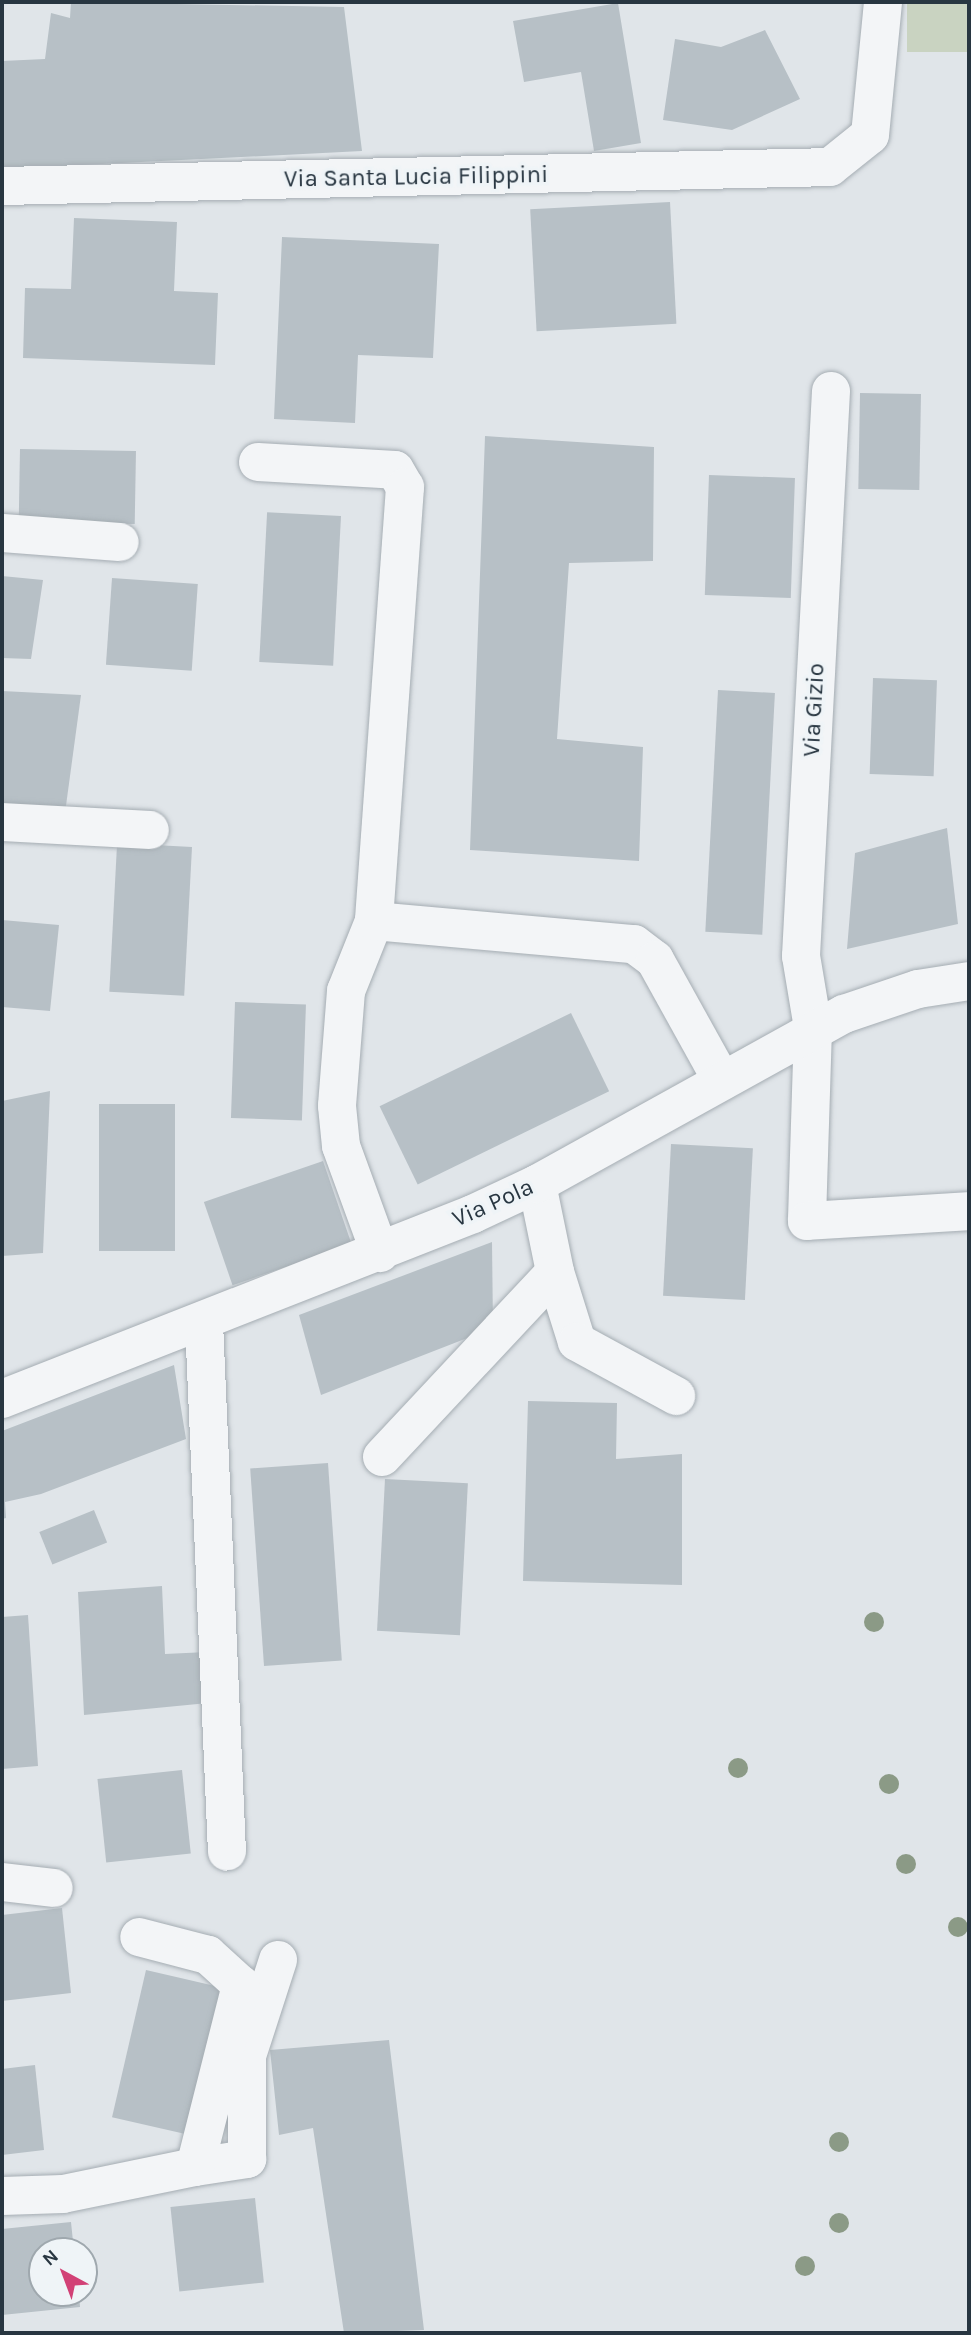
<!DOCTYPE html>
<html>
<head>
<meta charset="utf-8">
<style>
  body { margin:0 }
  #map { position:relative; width:971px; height:2335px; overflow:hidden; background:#e0e5e9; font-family:Karla,sans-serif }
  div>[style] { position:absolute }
  .green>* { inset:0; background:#c9d3c1; transform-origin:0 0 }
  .building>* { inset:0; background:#b7c0c6; transform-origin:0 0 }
  .roads { filter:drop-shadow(0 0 2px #a5adb3) drop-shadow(0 0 2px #a5adb3) }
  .minor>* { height:38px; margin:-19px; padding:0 19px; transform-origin:19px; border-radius:19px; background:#f3f5f7 }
  .trees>* { width:20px; height:20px; margin:-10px; border-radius:50%; background:#8b9a86 }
  span { translate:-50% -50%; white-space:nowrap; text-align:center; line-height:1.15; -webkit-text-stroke:7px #eff4f7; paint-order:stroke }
  .street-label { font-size:24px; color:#283641 }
  .frame { position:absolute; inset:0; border:4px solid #283641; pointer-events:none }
  .north { position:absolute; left:28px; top:2237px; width:70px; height:70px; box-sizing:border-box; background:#eff4f7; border:2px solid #9fa8ae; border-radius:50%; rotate:319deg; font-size:19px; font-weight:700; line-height:28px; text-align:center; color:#283641 }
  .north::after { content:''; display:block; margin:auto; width:24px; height:32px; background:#d24176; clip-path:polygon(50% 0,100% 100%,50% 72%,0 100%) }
</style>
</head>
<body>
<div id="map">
  <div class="green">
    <div style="left:907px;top:2px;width:62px;height:50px"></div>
  </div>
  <div class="building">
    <div style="clip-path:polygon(71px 2px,344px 7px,362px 151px,2px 169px,2px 61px,45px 59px,51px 13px,70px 18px)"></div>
    <div style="clip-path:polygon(618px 3px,641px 143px,594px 151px,581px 72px,524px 82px,513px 21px)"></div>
    <div style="clip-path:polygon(765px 30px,800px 99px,732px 130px,663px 120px,675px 39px,721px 47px)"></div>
    <div style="left:670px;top:202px;width:122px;height:140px;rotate:87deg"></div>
    <div style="clip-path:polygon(74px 218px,177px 222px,174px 291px,218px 293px,215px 365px,23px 358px,25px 288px,71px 289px)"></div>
    <div style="clip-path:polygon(282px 237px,439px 244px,433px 358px,358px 355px,355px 423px,274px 419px)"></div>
    <div style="left:860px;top:393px;width:61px;height:96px;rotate:1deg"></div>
    <div style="clip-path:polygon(485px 436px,654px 447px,653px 561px,569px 563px,557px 739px,643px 747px,639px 861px,470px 850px)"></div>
    <div style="left:20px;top:449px;width:116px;height:73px;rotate:1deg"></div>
    <div style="left:709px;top:475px;width:86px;height:120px;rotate:2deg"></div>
    <div style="left:341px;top:516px;width:150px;height:74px;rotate:93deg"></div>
    <div style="clip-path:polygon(2px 576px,43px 580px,31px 659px,2px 658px)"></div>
    <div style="left:112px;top:578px;width:86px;height:87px;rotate:4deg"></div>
    <div style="left:873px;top:678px;width:64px;height:96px;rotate:2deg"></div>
    <div style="left:718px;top:690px;width:57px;height:242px;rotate:3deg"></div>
    <div style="clip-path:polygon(2px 691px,81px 695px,65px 813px,2px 808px)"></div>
    <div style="clip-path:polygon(947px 828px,958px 924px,847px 949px,855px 853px)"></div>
    <div style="left:192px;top:847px;width:149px;height:75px;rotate:93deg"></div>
    <div style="clip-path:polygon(2px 920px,59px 925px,50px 1011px,2px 1007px)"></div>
    <div style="left:235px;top:1002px;width:71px;height:116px;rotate:2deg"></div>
    <div style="left:571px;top:1013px;width:87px;height:213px;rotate:64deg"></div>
    <div style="clip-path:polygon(50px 1091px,43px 1253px,2px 1256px,2px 1101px)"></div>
    <div style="left:99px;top:1104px;width:76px;height:147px"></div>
    <div style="left:671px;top:1144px;width:82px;height:152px;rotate:3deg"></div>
    <div style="left:323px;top:1161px;width:88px;height:126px;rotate:71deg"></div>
    <div style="clip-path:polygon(492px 1242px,493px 1328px,321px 1395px,299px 1315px)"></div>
    <div style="clip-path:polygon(174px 1365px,186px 1439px,41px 1494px,5px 1502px,6px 1518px,2px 1519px,2px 1431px)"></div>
    <div style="clip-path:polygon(528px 1401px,617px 1403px,616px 1459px,682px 1454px,682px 1585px,523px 1581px)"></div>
    <div style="left:328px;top:1463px;width:198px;height:78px;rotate:86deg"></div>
    <div style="left:385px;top:1479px;width:83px;height:152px;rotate:3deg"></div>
    <div style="left:94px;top:1510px;width:35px;height:59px;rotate:68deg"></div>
    <div style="clip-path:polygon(162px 1586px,165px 1654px,207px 1652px,208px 1703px,84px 1715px,78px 1592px)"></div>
    <div style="clip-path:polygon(28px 1615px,38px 1766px,2px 1769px,2px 1617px)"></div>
    <div style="left:182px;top:1770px;width:84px;height:85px;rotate:84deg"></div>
    <div style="clip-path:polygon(62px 1908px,71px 1993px,2px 2001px,2px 1915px)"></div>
    <div style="left:146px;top:1970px;width:82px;height:151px;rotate:13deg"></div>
    <div style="clip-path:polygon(389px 2040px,424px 2330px,344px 2333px,313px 2128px,279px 2135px,270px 2050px)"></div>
    <div style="clip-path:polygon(35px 2065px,44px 2150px,2px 2155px,2px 2069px)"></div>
    <div style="left:255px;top:2198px;width:85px;height:85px;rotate:84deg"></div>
    <div style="clip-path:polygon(71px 2222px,74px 2251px,42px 2251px,42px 2293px,79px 2293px,80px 2307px,2px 2315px,2px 2229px)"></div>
  </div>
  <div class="roads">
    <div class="minor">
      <div style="left:2px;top:186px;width:828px;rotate:-1.31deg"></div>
      <div style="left:830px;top:167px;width:51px;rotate:-38.7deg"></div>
      <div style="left:870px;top:135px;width:134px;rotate:-84.4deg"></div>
      <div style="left:831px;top:391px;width:566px;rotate:93.04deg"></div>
      <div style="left:801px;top:956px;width:73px;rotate:80.5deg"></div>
      <div style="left:813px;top:1028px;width:193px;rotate:91.8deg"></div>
      <div style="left:807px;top:1221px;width:162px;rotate:-3.5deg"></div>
      <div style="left:258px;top:462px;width:137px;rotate:3.3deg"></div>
      <div style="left:395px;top:470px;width:20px;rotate:60deg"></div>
      <div style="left:405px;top:487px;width:435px;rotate:94.1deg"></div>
      <div style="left:374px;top:921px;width:75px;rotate:111.8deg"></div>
      <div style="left:346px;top:991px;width:115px;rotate:94.5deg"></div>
      <div style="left:337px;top:1106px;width:40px;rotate:84.3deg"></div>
      <div style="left:341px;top:1146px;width:114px;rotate:70deg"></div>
      <div style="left:2px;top:533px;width:118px;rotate:4.4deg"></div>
      <div style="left:2px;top:822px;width:148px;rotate:3.1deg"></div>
      <div style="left:374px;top:921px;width:261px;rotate:5.1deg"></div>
      <div style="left:634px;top:944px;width:26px;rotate:37deg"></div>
      <div style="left:655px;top:960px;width:136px;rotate:61deg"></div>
      <div style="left:537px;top:1184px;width:90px;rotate:78.4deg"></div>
      <div style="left:555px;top:1272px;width:73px;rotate:72.6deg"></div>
      <div style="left:577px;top:1342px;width:113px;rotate:28.6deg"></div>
      <div style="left:204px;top:1322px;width:530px;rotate:87.52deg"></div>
      <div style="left:2px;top:1399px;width:506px;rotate:-21.44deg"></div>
      <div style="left:473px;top:1214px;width:71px;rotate:-25.1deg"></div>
      <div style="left:537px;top:1184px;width:351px;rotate:-29deg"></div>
      <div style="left:844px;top:1014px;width:78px;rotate:-18.7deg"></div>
      <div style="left:918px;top:989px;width:52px;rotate:-8.9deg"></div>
      <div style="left:382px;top:1457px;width:253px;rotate:-46.9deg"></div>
      <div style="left:2px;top:1882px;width:52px;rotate:6.6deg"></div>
      <div style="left:195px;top:2167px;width:53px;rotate:-8.7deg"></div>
      <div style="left:247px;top:2159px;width:103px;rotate:-90deg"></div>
      <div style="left:247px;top:2056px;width:101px;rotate:-72.1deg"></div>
      <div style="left:2px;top:2196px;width:61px;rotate:-1.9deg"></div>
      <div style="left:63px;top:2194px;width:135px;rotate:-11.6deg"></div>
      <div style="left:195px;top:2167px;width:188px;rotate:-75.8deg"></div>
      <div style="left:241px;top:1985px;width:45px;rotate:-137.7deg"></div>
      <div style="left:208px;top:1955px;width:71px;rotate:-165.4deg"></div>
    </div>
  </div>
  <div class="trees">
    <div style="left:874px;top:1622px"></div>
    <div style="left:738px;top:1768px"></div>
    <div style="left:889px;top:1784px"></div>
    <div style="left:906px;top:1864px"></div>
    <div style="left:958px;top:1927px"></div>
    <div style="left:839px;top:2142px"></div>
    <div style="left:839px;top:2223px"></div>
    <div style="left:805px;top:2266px"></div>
  </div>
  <div class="street-label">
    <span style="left:416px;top:177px;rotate:-1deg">Via Santa Lucia Filippini</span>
    <span style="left:814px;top:710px;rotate:-87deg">Via Gizio</span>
    <span style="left:493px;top:1203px;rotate:-24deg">Via Pola</span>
  </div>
  <div class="frame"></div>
  <div class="north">N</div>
</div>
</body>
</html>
